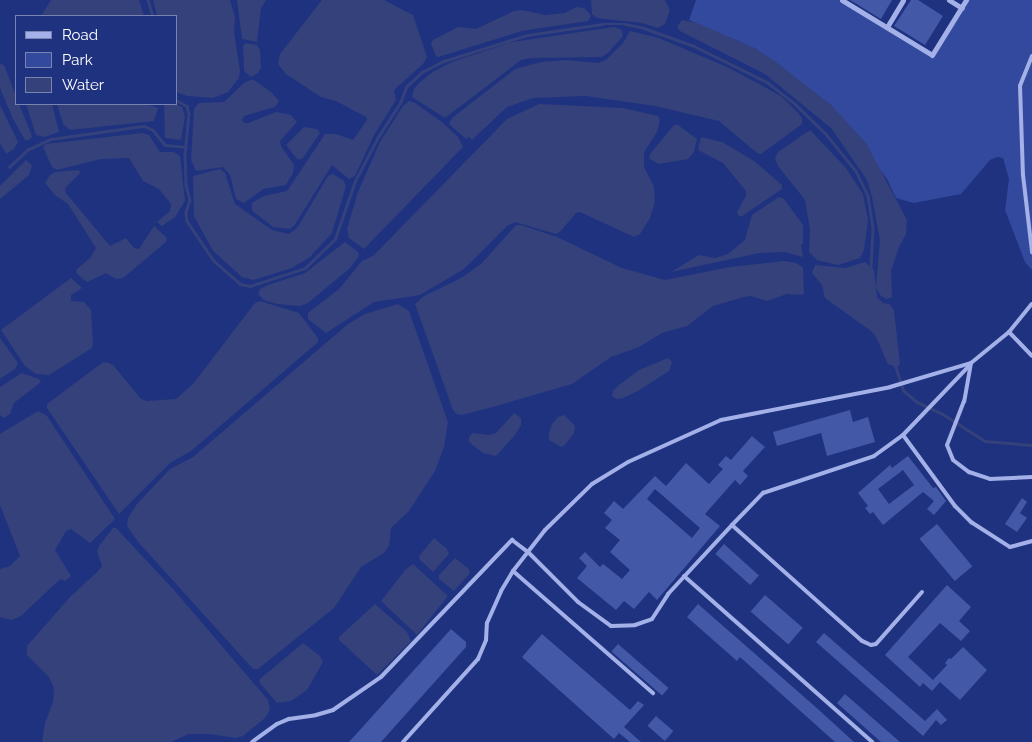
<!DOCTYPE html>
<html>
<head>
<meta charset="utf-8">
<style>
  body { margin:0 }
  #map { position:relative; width:1032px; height:742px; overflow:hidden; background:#1f327f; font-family:Raleway,sans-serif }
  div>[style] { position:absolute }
  .green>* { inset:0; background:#32499d }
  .water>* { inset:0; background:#34417b }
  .stream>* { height:2.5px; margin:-1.25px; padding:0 1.25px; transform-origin:1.25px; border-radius:1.25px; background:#34417b }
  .building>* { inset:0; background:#4358a6; transform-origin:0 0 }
  .service>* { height:4px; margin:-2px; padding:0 2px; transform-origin:2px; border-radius:2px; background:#a3b1e8 }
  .minor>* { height:5px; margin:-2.5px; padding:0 2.5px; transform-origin:2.5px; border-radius:2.5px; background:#a3b1e8 }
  span { translate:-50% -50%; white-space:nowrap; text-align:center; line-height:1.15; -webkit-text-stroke:4px #1f327f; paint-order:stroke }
  .legend { position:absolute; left:15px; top:15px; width:162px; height:90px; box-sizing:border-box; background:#1f327f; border:1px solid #7984b2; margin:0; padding:6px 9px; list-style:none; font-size:15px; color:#fff }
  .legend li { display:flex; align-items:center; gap:10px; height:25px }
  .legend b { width:25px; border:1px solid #7984b2 }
</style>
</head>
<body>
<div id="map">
  <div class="green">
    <div style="clip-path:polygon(696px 0,842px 0,932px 55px,966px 0,1032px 0,1032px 270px,1025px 262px,1005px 210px,1009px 179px,1003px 158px,997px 157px,990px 160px,961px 194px,914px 203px,896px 198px,887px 179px,832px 106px,756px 49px,689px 20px)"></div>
  </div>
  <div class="water">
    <div style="clip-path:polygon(51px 0,139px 0,144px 16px,41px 16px)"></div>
    <div style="clip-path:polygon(153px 0,230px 0,235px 17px,234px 32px,240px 71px,239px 78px,228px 92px,213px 98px,187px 96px,176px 92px,176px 16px,157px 16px)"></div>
    <div style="clip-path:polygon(237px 0,266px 0,261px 8px,257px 42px,242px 39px)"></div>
    <div style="clip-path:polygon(322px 0,384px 0,413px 15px,427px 57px,423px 64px,394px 90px,396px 100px,374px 135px,355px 176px,349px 179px,332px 165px,294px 226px,290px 229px,273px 227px,255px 213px,252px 210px,252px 203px,264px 196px,287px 191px,325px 134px,336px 134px,353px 140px,367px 120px,366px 117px,336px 101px,321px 97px,286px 74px,278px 64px,280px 54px)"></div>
    <div style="clip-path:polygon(591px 0,665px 0,670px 10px,665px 24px,658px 28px,642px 23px,597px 18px,592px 14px)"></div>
    <div style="clip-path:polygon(576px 7px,584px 8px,589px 13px,591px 16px,588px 21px,522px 31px,438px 57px,436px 56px,431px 44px,433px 40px,458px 27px,476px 29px,514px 11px,522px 10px,545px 15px,565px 13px)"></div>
    <div style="clip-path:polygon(682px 20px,697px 23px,756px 49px,776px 62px,832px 106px,866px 143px,907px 220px,906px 234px,899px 247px,891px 271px,892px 297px,886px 299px,881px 296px,876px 288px,880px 240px,872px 197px,867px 180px,831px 128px,765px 74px,680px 31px,677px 27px)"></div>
    <div style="clip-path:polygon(614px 27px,622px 30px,623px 36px,608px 53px,602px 57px,531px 58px,521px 60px,445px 118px,412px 97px,414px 89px,419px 83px,434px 71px,452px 62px,512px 42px)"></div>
    <div style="clip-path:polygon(630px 31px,659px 38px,727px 67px,763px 86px,782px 97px,798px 113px,802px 118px,802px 124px,761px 154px,757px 153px,719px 121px,655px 106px,586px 96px,533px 98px,507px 107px,472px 140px,469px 137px,466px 139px,449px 124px,452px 118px,515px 69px,541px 62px,566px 60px,599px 63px,607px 59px,623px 43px)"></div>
    <div style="clip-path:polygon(246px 43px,257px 45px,260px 50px,261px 68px,258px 73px,251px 77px,244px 71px,243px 45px)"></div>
    <div style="clip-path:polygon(0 64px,4px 65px,16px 96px,16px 104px,19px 104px,31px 133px,32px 137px,29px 140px,25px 140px,13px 119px,0 88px)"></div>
    <div style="clip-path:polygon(250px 80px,254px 80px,271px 92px,279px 101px,275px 107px,244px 116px,242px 120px,244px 123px,248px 123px,276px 112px,291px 115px,297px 122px,280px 141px,281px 146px,294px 165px,293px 173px,286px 185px,263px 189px,244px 203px,236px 199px,230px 175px,223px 167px,196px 171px,191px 160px,194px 109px,199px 103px,224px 102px,244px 83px)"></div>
    <div style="clip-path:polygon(409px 101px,415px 103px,442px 122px,458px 137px,463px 147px,364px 249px,349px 238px,347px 229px,358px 192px,380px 142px,403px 106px)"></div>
    <div style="clip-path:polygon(26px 104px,52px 104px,59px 132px,45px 137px,36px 135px)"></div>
    <div style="clip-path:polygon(57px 104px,147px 104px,158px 108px,154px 121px,70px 130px,63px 124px)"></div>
    <div style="clip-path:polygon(164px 104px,176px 104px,182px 107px,185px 117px,181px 140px,165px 138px)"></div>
    <div style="clip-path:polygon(539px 104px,623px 108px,658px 116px,660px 120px,657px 132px,644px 152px,644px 167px,654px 187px,655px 202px,650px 218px,640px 234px,634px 237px,580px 212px,576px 213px,560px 232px,556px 234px,515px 222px,507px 226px,464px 269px,420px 295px,374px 302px,326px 333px,308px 319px,308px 313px,339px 289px,362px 261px,373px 256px,507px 119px)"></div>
    <div style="clip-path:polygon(0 105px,18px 142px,14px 149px,6px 154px,0 143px)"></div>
    <div style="clip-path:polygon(674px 125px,678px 125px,697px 139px,694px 152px,688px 159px,659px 164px,653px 161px,649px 158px,650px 154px)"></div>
    <div style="clip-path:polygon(304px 127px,317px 129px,320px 133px,303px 158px,298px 160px,286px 145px)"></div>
    <div style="clip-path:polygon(810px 130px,846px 168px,863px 194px,868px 220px,864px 250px,860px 258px,838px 265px,817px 260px,809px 252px,810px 229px,805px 200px,778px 166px,775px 158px,778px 152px)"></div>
    <div style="clip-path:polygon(142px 133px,149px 135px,160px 152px,174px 152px,180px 156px,185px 201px,175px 217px,162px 226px,157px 222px,170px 211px,171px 204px,159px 189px,143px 181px,129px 158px,101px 159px,57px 170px,52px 167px,43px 147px,46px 144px)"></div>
    <div style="clip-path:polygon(701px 137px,722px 142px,754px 161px,782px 185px,782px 189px,742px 216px,739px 216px,737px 212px,746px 196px,746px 191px,723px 163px,698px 150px)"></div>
    <div style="clip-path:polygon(26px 160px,32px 165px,29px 175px,0 199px,0 186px)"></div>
    <div style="clip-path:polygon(220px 169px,225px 173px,235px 204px,272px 230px,289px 234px,297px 228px,328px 176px,333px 174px,344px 181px,346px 186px,332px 233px,310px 257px,292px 268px,253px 280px,242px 277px,213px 251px,194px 216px,193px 176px)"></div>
    <div style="clip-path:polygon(78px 170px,81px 172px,67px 186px,65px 189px,66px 193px,110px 246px,126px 238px,134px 248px,139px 249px,154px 226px,167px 238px,166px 242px,123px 278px,116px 279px,106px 273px,87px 282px,77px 274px,76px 270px,90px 258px,96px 248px,68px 204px,55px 195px,45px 183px,50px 175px,55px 172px)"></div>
    <div style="clip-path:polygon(779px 197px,784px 199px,803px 225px,803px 244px,801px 244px,803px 257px,785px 252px,759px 253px,671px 272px,699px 255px,715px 258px,728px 254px,745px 240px,752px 215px)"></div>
    <div style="clip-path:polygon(516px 225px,521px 225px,557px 237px,622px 268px,665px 280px,730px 267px,784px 261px,796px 263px,803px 267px,804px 293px,802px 295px,787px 294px,767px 301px,751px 296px,744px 297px,713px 306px,687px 326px,662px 333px,639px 347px,611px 357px,572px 384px,496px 406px,462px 415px,457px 414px,453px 410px,415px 304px,424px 296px,461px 278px,481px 264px)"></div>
    <div style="clip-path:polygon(345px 242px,358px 252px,359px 256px,350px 268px,308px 303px,300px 306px,277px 304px,264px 300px,258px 294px,260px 289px,268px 285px,305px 273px)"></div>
    <div style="clip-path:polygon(865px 262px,874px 270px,877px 297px,883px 303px,889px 304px,894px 310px,900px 364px,897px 367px,888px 364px,876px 337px,871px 331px,825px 298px,822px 285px,812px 273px,815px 265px,845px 268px)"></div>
    <div style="clip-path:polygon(71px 278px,82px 288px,71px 295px,71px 301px,84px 302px,91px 310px,93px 343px,92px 348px,49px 375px,36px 374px,25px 366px,1px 330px)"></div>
    <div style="clip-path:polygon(260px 301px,299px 313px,318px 338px,318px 342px,191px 451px,170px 463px,119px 514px,47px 408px,47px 404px,102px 363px,106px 362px,113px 365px,141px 399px,147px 401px,176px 399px,193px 384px,255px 303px)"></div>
    <div style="clip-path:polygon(398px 304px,409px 311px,448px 422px,444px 447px,435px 471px,409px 511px,391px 528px,389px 546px,384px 553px,361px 567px,334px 608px,258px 669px,253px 669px,139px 543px,127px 526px,128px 518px,137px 504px,170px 469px,193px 457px,348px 324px,365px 314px)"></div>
    <div style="clip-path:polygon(0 338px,18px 363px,15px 369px,0 379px)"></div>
    <div style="clip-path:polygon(668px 358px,672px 362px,669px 371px,638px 391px,623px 398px,617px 399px,612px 396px,613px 391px,619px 385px,639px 370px)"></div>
    <div style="clip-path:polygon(22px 373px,39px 379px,41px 382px,14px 403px,10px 414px,4px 418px,0 415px,0 387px)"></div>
    <div style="clip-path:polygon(38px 411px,47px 416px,115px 519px,90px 543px,71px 529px,66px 531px,55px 550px,71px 576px,65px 581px,61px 579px,57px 582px,21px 616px,12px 620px,0 617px,0 569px,10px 566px,20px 556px,0 505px,0 434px)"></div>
    <div style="clip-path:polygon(514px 413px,521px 418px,521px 425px,515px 435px,496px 456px,483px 453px,469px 442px,469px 437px,473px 433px,489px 435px,496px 433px)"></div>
    <div style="clip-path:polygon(564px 415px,575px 426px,574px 433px,565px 445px,561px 447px,549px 440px,549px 433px,552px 424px,558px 417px)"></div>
    <div style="clip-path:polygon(113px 528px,116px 528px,174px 590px,268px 700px,270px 710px,265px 718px,243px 736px,236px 738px,210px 734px,189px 734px,171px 742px,42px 742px,45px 723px,53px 702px,54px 688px,49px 677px,27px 655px,27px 646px,70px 597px,97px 572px,102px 566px,97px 551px,99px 546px)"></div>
    <div style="clip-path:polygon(434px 538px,447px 549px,449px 554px,433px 572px,420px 560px,419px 556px)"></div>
    <div style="clip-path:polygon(455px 558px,469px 569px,470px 573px,454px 591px,439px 579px,439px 575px)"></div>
    <div style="clip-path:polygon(413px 564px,448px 596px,417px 635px,381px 601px,405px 570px)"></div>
    <div style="clip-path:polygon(375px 604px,407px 632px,411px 641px,377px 675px,339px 640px,339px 637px)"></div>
    <div style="clip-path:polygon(303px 643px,320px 656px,323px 662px,307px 690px,291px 701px,277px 703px,259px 682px,260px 679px)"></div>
  </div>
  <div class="stream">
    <div style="left:148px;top:0;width:17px;rotate:73deg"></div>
    <div style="left:176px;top:100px;width:13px;rotate:29deg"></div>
    <div style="left:187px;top:106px;width:8px;rotate:76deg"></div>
    <div style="left:189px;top:114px;width:40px;rotate:95.7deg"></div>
    <div style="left:185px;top:154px;width:31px;rotate:88deg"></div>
    <div style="left:186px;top:185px;width:16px;rotate:75deg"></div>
    <div style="left:190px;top:200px;width:13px;rotate:108deg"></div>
    <div style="left:186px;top:212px;width:9px;rotate:84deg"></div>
    <div style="left:187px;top:221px;width:48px;rotate:56deg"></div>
    <div style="left:214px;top:261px;width:35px;rotate:41deg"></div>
    <div style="left:240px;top:284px;width:10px;rotate:11deg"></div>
    <div style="left:250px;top:286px;width:58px;rotate:-18.1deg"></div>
    <div style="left:305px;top:268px;width:42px;rotate:-44deg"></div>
    <div style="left:335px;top:239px;width:61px;rotate:-71deg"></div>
    <div style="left:355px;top:181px;width:50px;rotate:-62.4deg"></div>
    <div style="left:378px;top:137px;width:40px;rotate:-57.1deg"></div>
    <div style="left:400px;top:103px;width:17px;rotate:-69deg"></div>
    <div style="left:406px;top:87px;width:22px;rotate:-43deg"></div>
    <div style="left:422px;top:72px;width:25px;rotate:-27deg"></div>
    <div style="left:444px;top:61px;width:87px;rotate:-17.4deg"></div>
    <div style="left:527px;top:35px;width:76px;rotate:-8.3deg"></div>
    <div style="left:602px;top:24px;width:23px"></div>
    <div style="left:625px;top:24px;width:16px;rotate:11deg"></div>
    <div style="left:641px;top:27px;width:56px;rotate:19.7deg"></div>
    <div style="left:694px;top:46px;width:81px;rotate:26.3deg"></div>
    <div style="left:767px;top:82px;width:34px;rotate:38deg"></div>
    <div style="left:794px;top:103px;width:45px;rotate:44.1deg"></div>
    <div style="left:826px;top:134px;width:48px;rotate:51deg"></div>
    <div style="left:856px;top:171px;width:28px;rotate:64deg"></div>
    <div style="left:868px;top:196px;width:33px;rotate:81deg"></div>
    <div style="left:873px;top:229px;width:39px;rotate:93deg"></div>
    <div style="left:9px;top:167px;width:25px;rotate:-43deg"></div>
    <div style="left:27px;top:150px;width:26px;rotate:-25deg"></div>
    <div style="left:51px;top:139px;width:94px;rotate:-8deg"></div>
    <div style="left:144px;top:126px;width:10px;rotate:24deg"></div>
    <div style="left:153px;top:130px;width:19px;rotate:51deg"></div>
    <div style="left:165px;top:145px;width:21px;rotate:5deg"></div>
    <div style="left:895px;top:364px;width:28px;rotate:72deg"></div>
    <div style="left:904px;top:391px;width:17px;rotate:40deg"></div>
    <div style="left:917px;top:402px;width:29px;rotate:25deg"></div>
    <div style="left:943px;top:414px;width:50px;rotate:32.7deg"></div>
    <div style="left:985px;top:441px;width:47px;rotate:4.9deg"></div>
  </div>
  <div class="building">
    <div style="clip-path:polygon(850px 0,892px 0,881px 19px)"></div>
    <div style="clip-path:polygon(911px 0,918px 0,943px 16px,925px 45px,894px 26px)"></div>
    <div style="clip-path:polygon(850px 410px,853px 422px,868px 417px,875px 442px,827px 456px,821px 433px,777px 446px,773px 432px)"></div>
    <div style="clip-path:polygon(evenodd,752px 436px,765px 447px,743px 471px,748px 476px,740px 485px,735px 480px,705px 514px,720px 526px,657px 600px,649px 592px,634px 609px,624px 601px,616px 610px,577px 578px,587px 566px,579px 558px,585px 552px,600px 567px,603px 564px,622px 579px,630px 570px,610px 552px,620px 540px,605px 528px,612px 520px,604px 513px,614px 501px,623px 509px,655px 476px,666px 486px,686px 463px,709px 484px,723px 469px,718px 465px,726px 456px,731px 460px,752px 436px,655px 489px,700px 528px,692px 538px,647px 499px,655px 489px)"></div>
    <div style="clip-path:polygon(evenodd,908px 456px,933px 488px,936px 487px,946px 501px,934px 515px,927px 509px,934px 501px,923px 492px,883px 525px,873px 512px,870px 514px,865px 508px,868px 506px,858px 493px,890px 465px,892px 468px,908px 456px,903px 470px,914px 485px,889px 504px,878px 489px,903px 470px)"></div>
    <div style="clip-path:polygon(1022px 498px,1027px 502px,1020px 513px,1027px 518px,1017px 532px,1005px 524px)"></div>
    <div style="left:937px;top:524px;width:55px;height:23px;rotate:50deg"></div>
    <div style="left:724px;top:544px;width:47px;height:13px;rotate:42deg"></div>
    <div style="clip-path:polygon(947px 585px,971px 607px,959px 621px,970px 631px,961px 641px,940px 623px,908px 657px,933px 680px,947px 665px,945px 663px,949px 658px,951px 659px,963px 647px,987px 670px,960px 700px,940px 682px,932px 691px,923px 683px,920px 687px,885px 655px)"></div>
    <div style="left:765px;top:595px;width:50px;height:22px;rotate:41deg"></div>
    <div style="clip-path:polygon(698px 604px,819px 710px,854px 742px,835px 742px,740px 657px,737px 661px,687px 617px)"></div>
    <div style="clip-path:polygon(451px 629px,466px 642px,466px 647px,381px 742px,349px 742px)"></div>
    <div style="clip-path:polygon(824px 633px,925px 721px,937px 709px,947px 720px,941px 725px,936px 720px,923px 736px,816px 642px)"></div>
    <div style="clip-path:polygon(542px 634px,630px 710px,638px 701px,644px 705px,624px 727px,641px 742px,630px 742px,619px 733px,614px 739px,522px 657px)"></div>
    <div style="left:618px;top:644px;width:67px;height:10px;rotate:41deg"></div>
    <div style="clip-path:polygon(845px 694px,900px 742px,881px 742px,837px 703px)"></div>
    <div style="left:656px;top:716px;width:23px;height:13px;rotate:41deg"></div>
  </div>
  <div class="service">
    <div style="left:1032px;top:56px;width:32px;rotate:112deg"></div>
    <div style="left:1020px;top:86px;width:89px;rotate:88.1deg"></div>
    <div style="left:1023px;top:175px;width:78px;rotate:83.3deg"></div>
    <div style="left:1009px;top:332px;width:33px;rotate:46deg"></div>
    <div style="left:971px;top:363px;width:39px;rotate:100deg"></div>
    <div style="left:964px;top:401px;width:47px;rotate:111.1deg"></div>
    <div style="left:947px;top:445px;width:16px;rotate:68deg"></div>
    <div style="left:953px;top:460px;width:20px;rotate:37deg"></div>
    <div style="left:969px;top:472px;width:22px;rotate:18deg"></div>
    <div style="left:990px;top:479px;width:42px;rotate:-2.7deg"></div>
    <div style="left:903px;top:435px;width:88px;rotate:53.8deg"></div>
    <div style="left:955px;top:506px;width:23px;rotate:45deg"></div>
    <div style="left:971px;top:522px;width:46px;rotate:32.7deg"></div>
    <div style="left:1010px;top:547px;width:23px;rotate:-15deg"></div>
    <div style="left:513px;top:571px;width:186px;rotate:41.1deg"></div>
    <div style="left:684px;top:576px;width:251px;rotate:41.4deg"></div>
    <div style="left:922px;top:592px;width:69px;rotate:131.5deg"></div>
    <div style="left:876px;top:644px;width:5px;rotate:169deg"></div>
    <div style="left:871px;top:645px;width:10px;rotate:-156deg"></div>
    <div style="left:862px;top:641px;width:174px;rotate:-138.3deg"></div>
    <div style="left:732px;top:525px;width:45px;rotate:-45.9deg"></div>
    <div style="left:763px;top:493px;width:117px;rotate:-18.4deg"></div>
    <div style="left:874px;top:456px;width:36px;rotate:-36deg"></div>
    <div style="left:903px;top:435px;width:97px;rotate:-46.3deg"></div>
    <div style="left:252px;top:742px;width:31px;rotate:-36deg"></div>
    <div style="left:277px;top:724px;width:13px;rotate:-23deg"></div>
    <div style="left:289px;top:719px;width:27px;rotate:-8deg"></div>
    <div style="left:316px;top:715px;width:18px;rotate:-16deg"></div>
    <div style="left:333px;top:710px;width:58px;rotate:-34.5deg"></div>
    <div style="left:381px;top:677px;width:190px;rotate:-46.3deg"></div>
    <div style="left:512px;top:540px;width:20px;rotate:37deg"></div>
    <div style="left:528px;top:552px;width:71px;rotate:45deg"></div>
    <div style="left:578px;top:602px;width:41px;rotate:36deg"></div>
    <div style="left:611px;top:626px;width:24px;rotate:-2deg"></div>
    <div style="left:635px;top:625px;width:18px;rotate:-19deg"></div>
    <div style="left:652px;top:619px;width:30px;rotate:-57deg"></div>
    <div style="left:668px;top:594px;width:94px;rotate:-47.2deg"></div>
    <div style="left:403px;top:742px;width:112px;rotate:-47.9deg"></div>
    <div style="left:478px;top:659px;width:21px;rotate:-67deg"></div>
    <div style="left:486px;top:640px;width:17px;rotate:-87deg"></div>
    <div style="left:487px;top:623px;width:35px;rotate:-66deg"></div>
    <div style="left:501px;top:591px;width:23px;rotate:-59deg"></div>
    <div style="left:513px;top:571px;width:52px;rotate:-52deg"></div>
    <div style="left:545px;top:530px;width:66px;rotate:-44.4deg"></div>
    <div style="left:592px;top:484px;width:42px;rotate:-31.4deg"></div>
    <div style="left:628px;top:462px;width:102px;rotate:-24.3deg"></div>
    <div style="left:721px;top:420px;width:172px;rotate:-11deg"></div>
    <div style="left:890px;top:387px;width:84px;rotate:-16.5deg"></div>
    <div style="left:971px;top:363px;width:49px;rotate:-39.2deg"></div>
    <div style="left:1009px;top:332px;width:36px;rotate:-51deg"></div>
  </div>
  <div class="minor">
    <div style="left:842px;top:0;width:105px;rotate:31.4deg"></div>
    <div style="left:932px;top:55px;width:65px;rotate:-58.3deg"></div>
    <div style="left:949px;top:0;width:15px;rotate:32deg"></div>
    <div style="left:887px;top:27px;width:31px;rotate:-59deg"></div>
  </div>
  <ul class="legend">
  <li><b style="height:6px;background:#a3b1e8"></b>Road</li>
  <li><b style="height:14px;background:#32499d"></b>Park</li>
  <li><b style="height:14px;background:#34417b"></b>Water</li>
  </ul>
</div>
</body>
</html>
